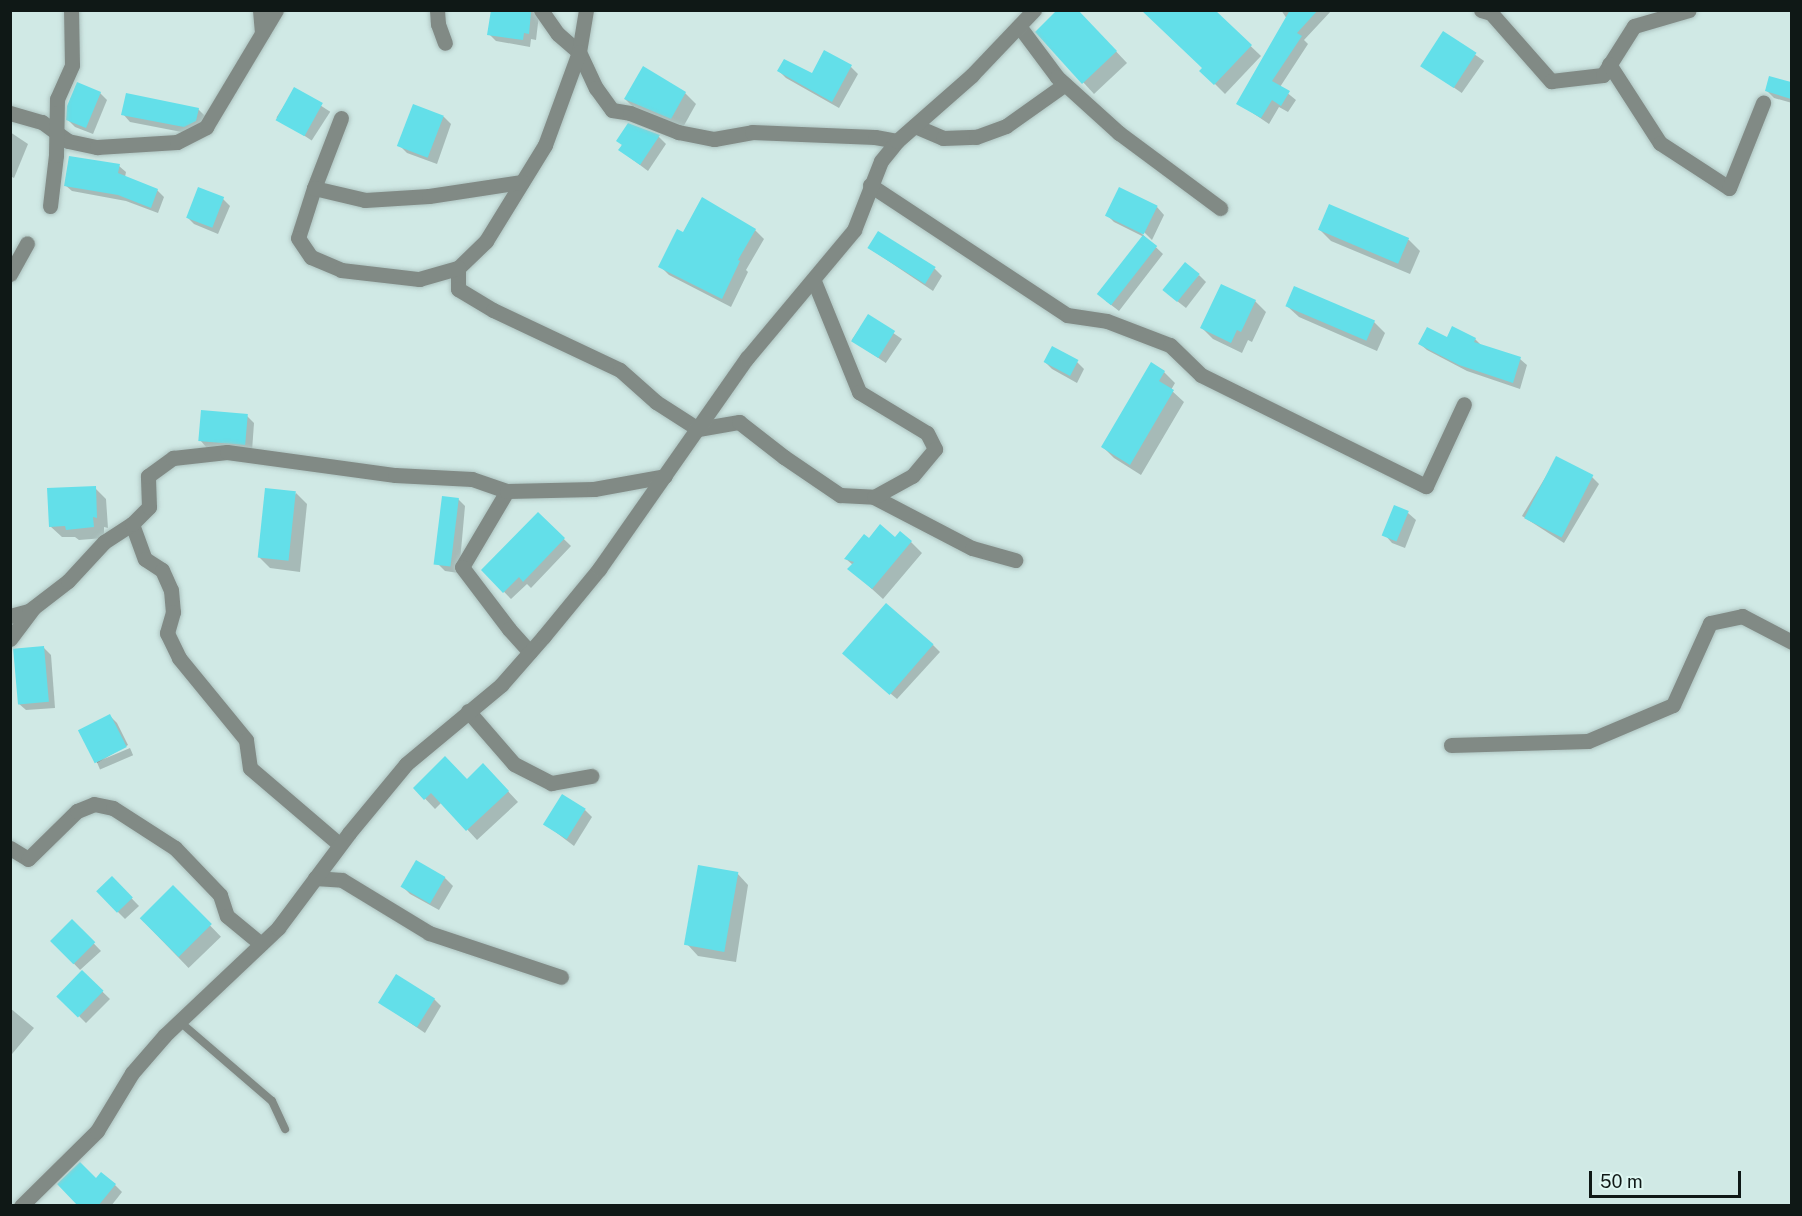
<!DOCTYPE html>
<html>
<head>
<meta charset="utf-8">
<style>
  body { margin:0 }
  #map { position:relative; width:1802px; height:1216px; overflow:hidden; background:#d0e9e5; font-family:"Public Sans",sans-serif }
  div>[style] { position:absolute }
  .shadow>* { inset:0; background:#0003; transform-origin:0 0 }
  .building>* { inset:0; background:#63dfe9; transform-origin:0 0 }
  .roads { filter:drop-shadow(0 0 2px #adc3c0) drop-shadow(0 0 2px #adc3c0) }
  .service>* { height:8px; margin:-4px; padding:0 4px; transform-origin:4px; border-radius:4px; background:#818a85 }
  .minor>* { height:15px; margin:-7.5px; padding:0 7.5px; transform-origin:7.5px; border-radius:7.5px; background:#818a85 }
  span { translate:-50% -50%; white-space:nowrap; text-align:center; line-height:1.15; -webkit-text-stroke:4.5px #def7f2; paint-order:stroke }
  .frame { position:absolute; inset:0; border:12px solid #0f1816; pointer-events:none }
  .scale { position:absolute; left:1589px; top:1171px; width:152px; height:27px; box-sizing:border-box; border:3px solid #0f1816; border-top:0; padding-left:8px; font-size:18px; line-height:21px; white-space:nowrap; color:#0f1816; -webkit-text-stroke:4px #def7f2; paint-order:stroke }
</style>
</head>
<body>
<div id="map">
  <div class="shadow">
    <div style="clip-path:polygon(493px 10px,534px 10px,539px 15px,536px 40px,531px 39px,530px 47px,496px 41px,489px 34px)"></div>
    <div style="clip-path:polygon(1077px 10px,1127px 63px,1094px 94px,1037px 32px)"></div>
    <div style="clip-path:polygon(1213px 10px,1261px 56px,1225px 94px,1202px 71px)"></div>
    <div style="clip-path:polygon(1281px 10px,1332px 10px,1304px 40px,1308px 44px,1280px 87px,1296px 100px,1288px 112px,1279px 107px,1269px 124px,1238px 103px,1287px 19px)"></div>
    <div style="left:1444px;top:33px;width:49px;height:39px;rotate:35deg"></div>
    <div style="clip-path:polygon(851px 67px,858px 74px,839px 108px,786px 78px,779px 71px,812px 75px)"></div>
    <div style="clip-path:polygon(1770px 78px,1792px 83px,1792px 103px,1774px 98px,1767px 91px)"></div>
    <div style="left:295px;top:89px;width:42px;height:34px;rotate:33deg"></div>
    <div style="clip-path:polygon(100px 93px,107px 100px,93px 134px,75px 127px,68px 120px)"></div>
    <div style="clip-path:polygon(685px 93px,696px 104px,682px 129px,636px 110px,625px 99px)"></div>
    <div style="clip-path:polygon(414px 106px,444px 117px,451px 124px,437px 164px,407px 153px,400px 146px)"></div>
    <div style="clip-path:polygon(198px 109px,205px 116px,192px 134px,130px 122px,123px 114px)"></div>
    <div style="clip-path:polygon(629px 125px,659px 137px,666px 144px,648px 171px,620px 150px)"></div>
    <div style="clip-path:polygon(10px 132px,28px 144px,14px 178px,10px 176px)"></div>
    <div style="clip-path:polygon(119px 166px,126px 172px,125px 177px,157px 190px,164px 197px,158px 213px,126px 201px,72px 191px,65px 185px)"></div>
    <div style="clip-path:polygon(223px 199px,230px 206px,218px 234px,194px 224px,187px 217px)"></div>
    <div style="clip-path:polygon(1330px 206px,1409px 240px,1420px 251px,1410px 274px,1331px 241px,1320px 230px)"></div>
    <div style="clip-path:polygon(1157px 207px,1164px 215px,1152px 240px,1140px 228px,1138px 230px,1163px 254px,1119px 311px,1106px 301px,1144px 237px,1114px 222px,1107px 215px)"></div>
    <div style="clip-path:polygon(755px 230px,764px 239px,746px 270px,748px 272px,731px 307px,669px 275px,660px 266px)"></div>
    <div style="clip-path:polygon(869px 248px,935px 269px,942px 276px,933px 291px)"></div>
    <div style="clip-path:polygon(1199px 275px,1206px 282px,1186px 308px,1172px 297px)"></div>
    <div style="clip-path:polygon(1255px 301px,1266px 312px,1252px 342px,1248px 340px,1242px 353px,1213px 339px,1202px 328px)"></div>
    <div style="clip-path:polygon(1287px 306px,1374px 322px,1385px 333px,1377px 351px,1299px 317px)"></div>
    <div style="left:868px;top:316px;width:41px;height:29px;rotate:34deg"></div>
    <div style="clip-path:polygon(1447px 339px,1475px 339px,1483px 347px,1520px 359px,1527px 365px,1520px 389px,1467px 371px,1427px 350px,1420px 344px)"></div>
    <div style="clip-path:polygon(1045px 362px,1077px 362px,1084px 369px,1077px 383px,1052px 369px)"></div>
    <div style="clip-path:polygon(1164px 372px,1175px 383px,1171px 390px,1184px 402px,1141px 475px,1114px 458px,1103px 447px)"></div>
    <div style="clip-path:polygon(247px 416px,254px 423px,252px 451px,207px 448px,200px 440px)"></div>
    <div style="clip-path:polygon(1557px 458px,1592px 477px,1599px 484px,1564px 543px,1522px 516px)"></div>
    <div style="clip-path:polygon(95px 488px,106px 499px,108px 528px,104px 527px,104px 538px,79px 540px,75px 537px,62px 537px,50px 526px)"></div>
    <div style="clip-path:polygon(296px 493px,307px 504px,300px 572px,270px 568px,259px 557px)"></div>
    <div style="clip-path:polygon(458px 499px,465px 506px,459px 573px,445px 571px,438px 564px)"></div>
    <div style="clip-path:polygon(1395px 507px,1408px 513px,1416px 520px,1405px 548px,1392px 543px,1385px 535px)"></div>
    <div style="clip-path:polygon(538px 514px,571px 546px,531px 588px,527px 584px,511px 599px,483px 570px)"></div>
    <div style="clip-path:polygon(895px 539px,911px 542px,922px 553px,883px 599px,850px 569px,853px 565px,846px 559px,869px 540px)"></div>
    <div style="clip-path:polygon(933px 645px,940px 652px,897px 699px,852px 661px)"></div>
    <div style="clip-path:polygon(44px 648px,51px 655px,55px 708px,26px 710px,18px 703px)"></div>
    <div style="clip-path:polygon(110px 716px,117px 723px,128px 745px,97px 763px,80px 730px)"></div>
    <div style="left:130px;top:748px;width:8px;height:36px;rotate:67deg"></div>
    <div style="clip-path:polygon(493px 775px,518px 802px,477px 840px,442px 802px,435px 809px,415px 788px)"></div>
    <div style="clip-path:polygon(585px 810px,592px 817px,574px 846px,545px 824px)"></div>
    <div style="clip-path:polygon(416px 862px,445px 878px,453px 886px,439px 910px,410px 894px,403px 887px)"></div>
    <div style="clip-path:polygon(737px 873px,748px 885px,736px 962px,698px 956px,687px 944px)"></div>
    <div style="clip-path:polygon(112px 878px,139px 906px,125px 919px,118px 912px)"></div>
    <div style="left:173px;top:887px;width:69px;height:45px;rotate:46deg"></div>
    <div style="clip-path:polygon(72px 921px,101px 951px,80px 970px,110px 999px,86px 1023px,59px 996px,82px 972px,52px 941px)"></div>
    <div style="clip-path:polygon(434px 999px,441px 1006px,425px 1033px,381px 1003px)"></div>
    <div style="clip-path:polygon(10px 1008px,34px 1028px,12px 1054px,10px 1052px)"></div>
    <div style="clip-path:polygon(96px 1180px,115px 1185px,122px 1192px,111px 1206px,81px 1206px)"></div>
  </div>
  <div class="building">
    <div style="clip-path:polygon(491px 10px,531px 12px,529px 34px,524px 33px,523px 40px,487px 35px)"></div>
    <div style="clip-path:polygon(1057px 10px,1078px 10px,1117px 51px,1082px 84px,1035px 32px)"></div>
    <div style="clip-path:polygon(1141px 10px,1215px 10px,1252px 45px,1214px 85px,1199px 71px,1202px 68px)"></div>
    <div style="clip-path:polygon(1290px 10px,1318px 10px,1297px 33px,1302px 36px,1272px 81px,1290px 91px,1281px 106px,1272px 100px,1261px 118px,1236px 104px)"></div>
    <div style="left:1443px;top:31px;width:40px;height:42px;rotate:33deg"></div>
    <div style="clip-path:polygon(824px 50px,852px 65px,832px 102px,777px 71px,784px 59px,812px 73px)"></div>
    <div style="clip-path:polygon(643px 66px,686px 92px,671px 119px,624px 99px)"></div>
    <div style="clip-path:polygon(1769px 76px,1791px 82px,1791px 99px,1765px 91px)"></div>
    <div style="clip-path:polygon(77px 82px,101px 92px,86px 128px,66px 120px,67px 106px)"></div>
    <div style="left:294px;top:87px;width:33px;height:38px;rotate:29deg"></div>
    <div style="clip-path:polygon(126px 93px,199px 108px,196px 121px,184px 127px,121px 115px)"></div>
    <div style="left:413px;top:104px;width:33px;height:45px;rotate:21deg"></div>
    <div style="clip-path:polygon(628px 123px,660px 135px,640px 165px,618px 150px,622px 145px,616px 141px)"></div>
    <div style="clip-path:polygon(69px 156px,120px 164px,118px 173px,158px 189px,151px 208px,118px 195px,64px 186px)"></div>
    <div style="left:198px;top:187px;width:28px;height:33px;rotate:21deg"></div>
    <div style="left:1119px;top:187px;width:43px;height:32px;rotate:26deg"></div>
    <div style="clip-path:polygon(702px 197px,756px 229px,738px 260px,740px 261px,722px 299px,658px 267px,677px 229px,683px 232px)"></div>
    <div style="left:1329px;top:204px;width:87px;height:28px;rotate:23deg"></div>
    <div style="left:878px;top:231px;width:68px;height:20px;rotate:32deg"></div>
    <div style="left:1143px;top:235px;width:18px;height:75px;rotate:38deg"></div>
    <div style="left:1185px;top:262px;width:19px;height:36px;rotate:39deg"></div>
    <div style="clip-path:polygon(1221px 284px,1256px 300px,1241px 332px,1237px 330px,1231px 343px,1200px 328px)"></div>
    <div style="left:1294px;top:286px;width:88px;height:22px;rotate:23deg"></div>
    <div style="left:868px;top:314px;width:32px;height:32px;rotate:32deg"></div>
    <div style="clip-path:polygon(1452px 326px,1476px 338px,1474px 342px,1521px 357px,1513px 383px,1459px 365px,1418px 344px,1427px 327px,1447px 337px)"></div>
    <div style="left:1052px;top:346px;width:30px;height:18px;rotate:28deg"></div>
    <div style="clip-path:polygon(1151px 362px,1165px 371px,1159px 381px,1174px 390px,1130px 465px,1101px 447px)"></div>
    <div style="left:201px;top:410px;width:47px;height:31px;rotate:5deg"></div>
    <div style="left:1556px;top:456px;width:42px;height:70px;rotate:27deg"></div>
    <div style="clip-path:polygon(96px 486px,97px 518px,93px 517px,94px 527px,66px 530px,65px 526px,49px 527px,47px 488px)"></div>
    <div style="left:265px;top:488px;width:31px;height:70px;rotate:6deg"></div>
    <div style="left:442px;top:496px;width:17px;height:69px;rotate:7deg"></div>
    <div style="left:1394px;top:505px;width:16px;height:33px;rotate:22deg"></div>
    <div style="clip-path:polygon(538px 512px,565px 538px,523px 582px,519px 577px,503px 593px,481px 570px)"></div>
    <div style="clip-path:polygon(880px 524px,895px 537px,900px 531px,912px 541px,872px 589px,847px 569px,854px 562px,844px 559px,864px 534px,869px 538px)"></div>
    <div style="left:886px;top:603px;width:63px;height:67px;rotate:41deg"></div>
    <div style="left:44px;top:646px;width:56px;height:31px;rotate:85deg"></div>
    <div style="left:110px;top:714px;width:37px;height:36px;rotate:63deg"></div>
    <div style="clip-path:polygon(445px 756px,467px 779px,483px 763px,509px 791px,466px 831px,431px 793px,424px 800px,413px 788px)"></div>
    <div style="left:562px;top:794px;width:28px;height:36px;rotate:32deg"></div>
    <div style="left:416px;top:860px;width:34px;height:31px;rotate:30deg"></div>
    <div style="left:698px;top:865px;width:41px;height:81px;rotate:10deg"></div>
    <div style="left:112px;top:876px;width:30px;height:22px;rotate:46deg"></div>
    <div style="left:173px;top:885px;width:55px;height:47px;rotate:45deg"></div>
    <div style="left:72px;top:919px;width:33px;height:31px;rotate:45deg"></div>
    <div style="left:82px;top:970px;width:30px;height:37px;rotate:44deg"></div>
    <div style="left:396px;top:974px;width:46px;height:34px;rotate:32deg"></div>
    <div style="clip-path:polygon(80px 1162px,96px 1178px,101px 1172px,116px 1184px,98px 1206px,78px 1206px,57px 1184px)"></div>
  </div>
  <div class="roads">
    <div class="service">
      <div style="left:180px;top:1022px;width:121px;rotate:40.7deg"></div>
      <div style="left:272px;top:1101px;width:31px;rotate:65deg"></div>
    </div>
    <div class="minor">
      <div style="left:260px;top:10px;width:23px;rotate:85deg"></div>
      <div style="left:437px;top:10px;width:14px;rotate:86deg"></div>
      <div style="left:438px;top:24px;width:20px;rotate:70deg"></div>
      <div style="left:541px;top:10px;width:29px;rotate:55deg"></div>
      <div style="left:558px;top:34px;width:28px;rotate:41deg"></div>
      <div style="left:579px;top:52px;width:40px;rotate:65deg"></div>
      <div style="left:596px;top:88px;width:27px;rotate:54deg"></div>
      <div style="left:612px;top:110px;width:18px;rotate:9deg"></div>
      <div style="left:630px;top:113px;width:52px;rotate:21.6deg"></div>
      <div style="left:678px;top:132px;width:37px;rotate:11deg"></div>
      <div style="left:714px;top:139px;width:39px;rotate:-10deg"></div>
      <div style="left:752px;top:132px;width:123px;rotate:2.3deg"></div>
      <div style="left:875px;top:137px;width:22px;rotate:10deg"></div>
      <div style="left:586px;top:10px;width:43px;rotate:99.5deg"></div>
      <div style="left:579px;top:52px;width:99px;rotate:110.1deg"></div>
      <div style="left:545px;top:145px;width:113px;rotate:121.6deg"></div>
      <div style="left:486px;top:241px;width:39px;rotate:136deg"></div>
      <div style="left:458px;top:268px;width:21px;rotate:90deg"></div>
      <div style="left:458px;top:289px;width:41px;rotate:31deg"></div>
      <div style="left:493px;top:310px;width:140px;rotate:25.3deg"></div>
      <div style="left:620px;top:370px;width:48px;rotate:41.6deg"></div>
      <div style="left:656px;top:402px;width:50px;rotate:32.7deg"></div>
      <div style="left:698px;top:429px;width:42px;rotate:-9.7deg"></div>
      <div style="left:739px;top:422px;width:57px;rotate:37.9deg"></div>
      <div style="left:784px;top:457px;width:68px;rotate:34.2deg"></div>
      <div style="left:840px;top:495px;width:34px;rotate:3deg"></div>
      <div style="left:874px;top:497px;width:110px;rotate:27.5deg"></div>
      <div style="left:972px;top:548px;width:45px;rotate:15.6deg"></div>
      <div style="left:1481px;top:10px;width:10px;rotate:17deg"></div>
      <div style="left:1491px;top:13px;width:91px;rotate:48.6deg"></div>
      <div style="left:1551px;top:81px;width:52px;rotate:-6.6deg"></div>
      <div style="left:1603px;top:75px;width:58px;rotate:-57.7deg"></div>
      <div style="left:1634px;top:26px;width:57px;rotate:-16.2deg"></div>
      <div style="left:1019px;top:26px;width:64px;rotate:53.3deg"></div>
      <div style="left:1057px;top:77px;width:84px;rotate:42.1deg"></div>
      <div style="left:1119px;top:133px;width:126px;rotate:36.6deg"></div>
      <div style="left:1609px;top:64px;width:94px;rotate:57.2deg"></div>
      <div style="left:1660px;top:143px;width:82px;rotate:33.1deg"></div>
      <div style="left:1729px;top:188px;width:92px;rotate:-68.2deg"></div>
      <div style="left:10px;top:113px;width:33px;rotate:16deg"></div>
      <div style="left:42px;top:122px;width:32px;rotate:36deg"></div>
      <div style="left:68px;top:141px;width:30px;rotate:12deg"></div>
      <div style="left:97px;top:147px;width:80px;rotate:-3.6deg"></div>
      <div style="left:177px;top:142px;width:33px;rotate:-27deg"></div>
      <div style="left:206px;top:127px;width:136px;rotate:-59.1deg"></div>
      <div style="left:341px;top:118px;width:75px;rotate:111.1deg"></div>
      <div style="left:314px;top:188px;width:52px;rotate:107.7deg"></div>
      <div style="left:298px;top:238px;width:23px;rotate:56deg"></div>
      <div style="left:311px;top:257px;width:33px;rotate:23deg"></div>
      <div style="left:341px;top:270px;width:79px;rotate:6.6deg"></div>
      <div style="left:419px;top:279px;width:41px;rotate:-15.8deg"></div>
      <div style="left:915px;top:126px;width:30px;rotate:23deg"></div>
      <div style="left:943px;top:138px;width:33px;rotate:-2deg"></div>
      <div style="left:976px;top:137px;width:32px;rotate:-20deg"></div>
      <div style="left:1006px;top:126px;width:72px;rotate:-35.4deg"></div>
      <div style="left:870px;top:185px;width:236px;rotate:33.4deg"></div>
      <div style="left:1067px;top:315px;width:40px;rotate:8.5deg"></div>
      <div style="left:1107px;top:321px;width:67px;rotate:20.9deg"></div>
      <div style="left:1170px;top:345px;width:43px;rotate:44.1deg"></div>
      <div style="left:1201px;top:375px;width:251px;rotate:26.3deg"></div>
      <div style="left:1426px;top:486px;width:90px;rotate:-65.1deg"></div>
      <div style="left:314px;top:188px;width:52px;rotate:13.2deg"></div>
      <div style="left:365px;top:200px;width:64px;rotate:-3.6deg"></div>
      <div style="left:429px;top:196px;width:94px;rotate:-8.6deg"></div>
      <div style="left:50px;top:206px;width:51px;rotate:-83.3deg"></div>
      <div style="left:56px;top:155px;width:56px;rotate:-89deg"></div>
      <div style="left:57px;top:99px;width:37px;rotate:-66deg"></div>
      <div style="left:72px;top:65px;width:55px;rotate:-91deg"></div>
      <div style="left:10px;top:274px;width:35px;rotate:-61deg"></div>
      <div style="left:814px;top:281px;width:120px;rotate:67.9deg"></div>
      <div style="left:859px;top:392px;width:79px;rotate:31.1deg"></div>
      <div style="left:927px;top:433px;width:18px;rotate:63deg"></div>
      <div style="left:935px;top:449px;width:35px;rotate:130deg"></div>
      <div style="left:912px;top:476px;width:43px;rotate:151.1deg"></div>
      <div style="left:507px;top:491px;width:88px;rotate:120.6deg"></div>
      <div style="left:462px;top:567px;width:78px;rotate:52.8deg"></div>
      <div style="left:509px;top:629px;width:31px;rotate:48deg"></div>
      <div style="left:132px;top:524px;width:37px;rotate:70deg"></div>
      <div style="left:145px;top:559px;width:20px;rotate:33deg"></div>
      <div style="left:162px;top:570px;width:22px;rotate:66deg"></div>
      <div style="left:171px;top:590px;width:22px;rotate:85deg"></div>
      <div style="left:173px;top:612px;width:22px;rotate:106deg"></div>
      <div style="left:167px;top:633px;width:28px;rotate:64deg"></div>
      <div style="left:179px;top:658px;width:106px;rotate:50.7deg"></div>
      <div style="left:246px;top:740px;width:28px;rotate:82deg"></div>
      <div style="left:250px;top:768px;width:118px;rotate:40.5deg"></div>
      <div style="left:10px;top:616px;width:20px;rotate:-15deg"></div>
      <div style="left:29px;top:611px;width:49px;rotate:-37.6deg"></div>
      <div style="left:68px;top:581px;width:53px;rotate:-47.3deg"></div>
      <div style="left:104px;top:542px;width:33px;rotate:-33deg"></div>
      <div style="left:132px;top:524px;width:24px;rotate:-45deg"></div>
      <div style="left:149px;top:507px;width:31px;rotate:-92deg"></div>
      <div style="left:148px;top:476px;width:31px;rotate:-36deg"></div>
      <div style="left:173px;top:458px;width:54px;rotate:-6.3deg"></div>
      <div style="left:227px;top:452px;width:170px;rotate:7.8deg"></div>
      <div style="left:395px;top:475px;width:77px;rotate:3deg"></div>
      <div style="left:472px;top:479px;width:37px;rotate:19deg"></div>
      <div style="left:507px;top:491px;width:87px;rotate:-1.3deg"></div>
      <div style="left:594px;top:489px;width:72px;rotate:-10.4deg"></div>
      <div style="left:10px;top:639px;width:39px;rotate:-53deg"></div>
      <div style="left:468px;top:711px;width:70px;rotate:49deg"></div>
      <div style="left:514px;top:764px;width:42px;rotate:27.2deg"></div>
      <div style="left:551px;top:783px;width:41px;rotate:-9.9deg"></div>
      <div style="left:1451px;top:745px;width:137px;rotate:-1.7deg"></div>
      <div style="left:1588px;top:741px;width:92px;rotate:-23deg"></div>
      <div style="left:1673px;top:705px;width:90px;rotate:-65.7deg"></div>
      <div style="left:1710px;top:623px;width:33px;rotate:-12deg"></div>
      <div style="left:1742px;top:616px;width:56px;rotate:27.5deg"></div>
      <div style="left:10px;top:848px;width:21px;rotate:31deg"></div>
      <div style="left:28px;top:859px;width:69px;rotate:-44.4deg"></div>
      <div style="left:77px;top:811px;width:18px;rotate:-22deg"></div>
      <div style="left:94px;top:804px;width:19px;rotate:12deg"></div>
      <div style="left:113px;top:808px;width:74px;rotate:32.8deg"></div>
      <div style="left:175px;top:848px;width:65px;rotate:46.2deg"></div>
      <div style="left:220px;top:895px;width:22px;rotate:72deg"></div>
      <div style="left:227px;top:916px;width:44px;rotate:39.5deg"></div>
      <div style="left:315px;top:878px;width:27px;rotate:4deg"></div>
      <div style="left:342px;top:880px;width:102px;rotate:31.3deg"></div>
      <div style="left:429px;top:933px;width:139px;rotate:18.4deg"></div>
      <div style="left:21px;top:1206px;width:107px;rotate:-44.6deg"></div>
      <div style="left:97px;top:1131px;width:68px;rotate:-58.9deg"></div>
      <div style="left:132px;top:1073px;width:50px;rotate:-49deg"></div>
      <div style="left:165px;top:1035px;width:156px;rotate:-43.4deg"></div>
      <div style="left:278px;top:928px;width:119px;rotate:-53.2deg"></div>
      <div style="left:349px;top:833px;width:89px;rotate:-50.4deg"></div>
      <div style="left:406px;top:764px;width:124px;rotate:-39.7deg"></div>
      <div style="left:501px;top:685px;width:65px;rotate:-48.7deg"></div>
      <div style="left:544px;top:636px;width:87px;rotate:-50.6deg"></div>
      <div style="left:599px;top:569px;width:258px;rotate:-55deg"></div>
      <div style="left:747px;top:358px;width:167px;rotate:-50.1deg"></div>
      <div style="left:854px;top:230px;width:74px;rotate:-68.6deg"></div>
      <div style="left:881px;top:161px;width:26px;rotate:-51deg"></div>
      <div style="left:897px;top:141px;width:100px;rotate:-41.3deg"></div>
      <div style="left:972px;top:75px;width:90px;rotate:-46.4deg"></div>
    </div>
  </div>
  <div class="frame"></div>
  <div class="scale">50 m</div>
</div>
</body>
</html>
